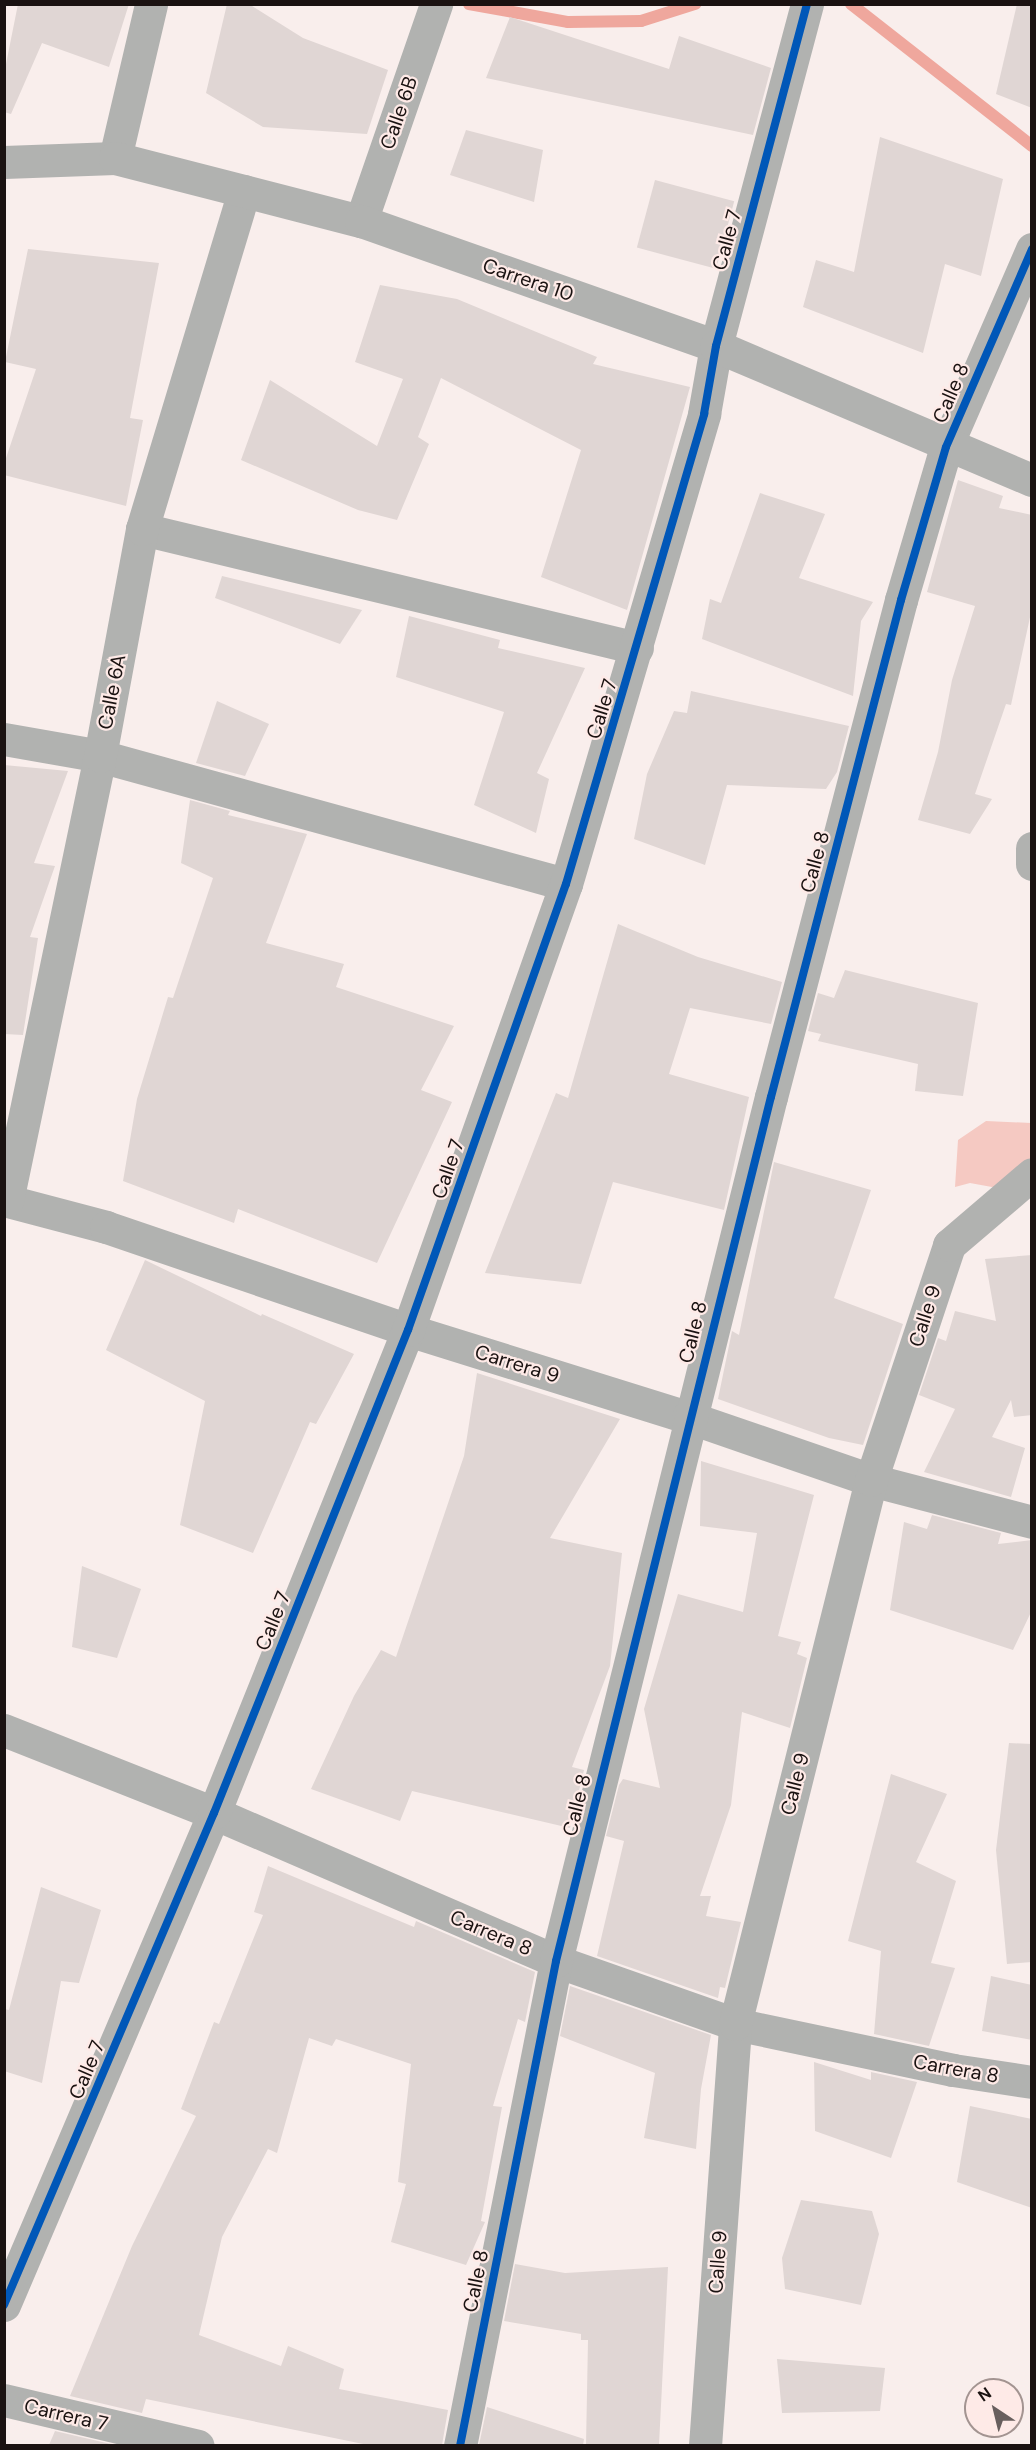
<!DOCTYPE html>
<html>
<head>
<meta charset="utf-8">
<style>
  body { margin:0 }
  #map { position:relative; width:1036px; height:2450px; overflow:hidden; background:#f9eeec; font-family:"DM Sans",sans-serif }
  div>[style] { position:absolute }
  .green>* { inset:0; background:#f5c9c2 }
  .stream>* { height:12px; margin:-6px; padding:0 6px; transform-origin:6px; border-radius:6px; background:#efa79d }
  .building>* { inset:0; background:#e0d6d4; transform-origin:0 0 }
  .minor>* { height:33px; margin:-16.5px; padding:0 16.5px; transform-origin:16.5px; border-radius:16.5px; background:#b1b2b0 }
  .tertiary>* { height:33px; margin:-16.5px; padding:0 16.5px; transform-origin:16.5px; border-radius:16.5px; background:#b1b2b0 }
  .cycleway>* { height:8px; margin:-4px; padding:0 4px; transform-origin:4px; border-radius:4px; background:#0057b8 }
  span { translate:-50% -50%; white-space:nowrap; text-align:center; line-height:1.15; -webkit-text-stroke:4.5px #feeae7; paint-order:stroke }
  .street-label { font-size:20px; color:#1a1211 }
  .frame { position:absolute; inset:0; border:6px solid #1a1211; pointer-events:none }
  .north { position:absolute; left:964px; top:2378px; width:60px; height:60px; box-sizing:border-box; background:#feeae7; border:2px solid #a39491; border-radius:50%; rotate:325deg; font-size:16px; font-weight:700; line-height:24px; text-align:center; color:#1a1211 }
  .north::after { content:''; display:block; margin:auto; width:21px; height:27px; background:#685f5e; clip-path:polygon(50% 0,100% 100%,50% 72%,0 100%) }
</style>
</head>
<body>
<div id="map">
  <div class="green">
    <div style="clip-path:polygon(986px 1121px,1031px 1123px,1031px 1194px,970px 1183px,955px 1187px,958px 1140px)"></div>
  </div>
  <div class="stream">
    <div style="left:469px;top:4px;width:101px;rotate:10.3deg"></div>
    <div style="left:568px;top:22px;width:73px;rotate:-0.8deg"></div>
    <div style="left:641px;top:21px;width:57px;rotate:-17.5deg"></div>
    <div style="left:851px;top:4px;width:230px;rotate:38.1deg"></div>
  </div>
  <div class="building">
    <div style="clip-path:polygon(18px 4px,129px 4px,109px 67px,42px 43px,11px 114px,4px 112px,4px 74px)"></div>
    <div style="clip-path:polygon(227px 4px,249px 4px,303px 38px,388px 70px,367px 134px,263px 127px,206px 93px)"></div>
    <div style="clip-path:polygon(1017px 4px,1032px 4px,1032px 108px,996px 94px)"></div>
    <div style="clip-path:polygon(510px 17px,669px 69px,679px 36px,771px 68px,753px 135px,486px 78px)"></div>
    <div style="clip-path:polygon(466px 130px,543px 150px,534px 202px,450px 175px)"></div>
    <div style="clip-path:polygon(880px 137px,1003px 179px,981px 276px,945px 264px,923px 353px,803px 307px,816px 260px,854px 272px)"></div>
    <div style="left:655px;top:180px;width:82px;height:70px;rotate:15deg"></div>
    <div style="clip-path:polygon(28px 249px,159px 263px,130px 418px,143px 420px,126px 506px,4px 475px,4px 464px,36px 369px,5px 362px)"></div>
    <div style="clip-path:polygon(380px 285px,457px 299px,597px 357px,593px 364px,690px 387px,627px 610px,541px 577px,581px 450px,441px 378px,418px 437px,429px 444px,397px 520px,358px 510px,241px 460px,270px 380px,377px 446px,403px 379px,355px 362px)"></div>
    <div style="clip-path:polygon(958px 480px,1003px 496px,999px 508px,1032px 515px,1032px 608px,1011px 705px,1006px 704px,975px 794px,992px 799px,970px 834px,918px 820px,938px 752px,952px 680px,975px 606px,927px 592px)"></div>
    <div style="clip-path:polygon(760px 493px,825px 514px,799px 578px,873px 602px,861px 621px,853px 696px,702px 639px,710px 599px,721px 603px)"></div>
    <div style="clip-path:polygon(222px 576px,362px 610px,340px 644px,215px 598px)"></div>
    <div style="clip-path:polygon(409px 616px,500px 640px,498px 648px,585px 668px,537px 773px,549px 779px,536px 833px,474px 805px,504px 712px,396px 677px)"></div>
    <div style="clip-path:polygon(691px 691px,849px 726px,837px 772px,826px 789px,727px 785px,705px 865px,634px 839px,647px 774px,674px 711px,687px 713px)"></div>
    <div style="clip-path:polygon(217px 701px,269px 724px,245px 776px,196px 763px)"></div>
    <div style="clip-path:polygon(4px 765px,68px 771px,34px 863px,55px 866px,30px 937px,38px 938px,23px 1035px,4px 1034px)"></div>
    <div style="clip-path:polygon(190px 800px,230px 811px,228px 815px,307px 834px,266px 943px,344px 964px,336px 987px,454px 1026px,421px 1090px,452px 1102px,377px 1263px,238px 1209px,234px 1223px,123px 1181px,137px 1099px,168px 997px,173px 998px,213px 878px,181px 863px)"></div>
    <div style="clip-path:polygon(618px 924px,698px 957px,782px 982px,771px 1024px,690px 1008px,669px 1074px,749px 1097px,724px 1210px,613px 1182px,581px 1284px,485px 1273px,556px 1093px,568px 1098px)"></div>
    <div style="clip-path:polygon(845px 970px,978px 1003px,963px 1096px,915px 1091px,918px 1064px,818px 1041px,821px 1034px,808px 1031px,818px 993px,834px 998px)"></div>
    <div style="clip-path:polygon(774px 1162px,871px 1190px,834px 1298px,903px 1324px,863px 1445px,829px 1438px,718px 1399px,732px 1331px,739px 1335px)"></div>
    <div style="clip-path:polygon(1032px 1255px,1032px 1415px,1014px 1417px,1011px 1400px,992px 1437px,1025px 1448px,1011px 1497px,924px 1472px,955px 1409px,919px 1395px,938px 1338px,946px 1341px,955px 1311px,996px 1321px,985px 1259px)"></div>
    <div style="clip-path:polygon(145px 1260px,261px 1316px,262px 1314px,354px 1354px,316px 1424px,310px 1422px,253px 1553px,180px 1525px,205px 1401px,106px 1350px)"></div>
    <div style="clip-path:polygon(477px 1373px,620px 1419px,550px 1538px,622px 1553px,610px 1666px,572px 1767px,584px 1770px,570px 1828px,412px 1791px,400px 1821px,311px 1789px,354px 1696px,381px 1650px,396px 1657px,464px 1456px)"></div>
    <div style="clip-path:polygon(701px 1461px,814px 1495px,778px 1636px,801px 1642px,797px 1654px,807px 1658px,790px 1728px,742px 1712px,731px 1805px,700px 1896px,711px 1896px,706px 1916px,741px 1922px,725px 1988px,720px 1987px,718px 1998px,597px 1956px,624px 1841px,606px 1836px,619px 1785px,623px 1779px,660px 1788px,644px 1709px,678px 1594px,743px 1612px,757px 1533px,700px 1526px)"></div>
    <div style="clip-path:polygon(932px 1515px,1001px 1533px,998px 1544px,1032px 1540px,1032px 1610px,1013px 1650px,890px 1610px,904px 1522px,927px 1529px)"></div>
    <div style="clip-path:polygon(82px 1566px,141px 1589px,117px 1658px,72px 1647px)"></div>
    <div style="clip-path:polygon(1009px 1743px,1032px 1744px,1032px 1962px,1007px 1964px,996px 1850px)"></div>
    <div style="clip-path:polygon(891px 1774px,947px 1794px,916px 1862px,956px 1881px,931px 1963px,955px 1968px,929px 2046px,874px 2034px,881px 1951px,848px 1941px)"></div>
    <div style="clip-path:polygon(268px 1866px,414px 1927px,416px 1921px,535px 1972px,525px 2022px,518px 2019px,493px 2106px,502px 2107px,481px 2221px,485px 2222px,466px 2265px,391px 2242px,406px 2184px,398px 2182px,411px 2064px,336px 2039px,332px 2046px,309px 2038px,277px 2153px,268px 2149px,222px 2237px,199px 2335px,281px 2366px,288px 2346px,344px 2369px,339px 2389px,448px 2410px,442px 2445px,368px 2445px,146px 2399px,142px 2413px,70px 2396px,132px 2246px,196px 2116px,181px 2109px,214px 2022px,219px 2024px,263px 1915px,254px 1912px)"></div>
    <div style="clip-path:polygon(41px 1887px,101px 1910px,79px 1983px,61px 1981px,42px 2083px,4px 2071px,4px 2009px,9px 2010px)"></div>
    <div style="clip-path:polygon(991px 1976px,1032px 1985px,1032px 2040px,982px 2031px)"></div>
    <div style="clip-path:polygon(570px 1986px,711px 2035px,701px 2089px,696px 2149px,644px 2138px,655px 2073px,560px 2036px)"></div>
    <div style="clip-path:polygon(814px 2062px,871px 2080px,871px 2072px,917px 2082px,891px 2158px,815px 2131px)"></div>
    <div style="clip-path:polygon(970px 2106px,1032px 2119px,1032px 2208px,957px 2182px)"></div>
    <div style="clip-path:polygon(801px 2200px,872px 2211px,879px 2234px,861px 2305px,785px 2289px,782px 2258px)"></div>
    <div style="clip-path:polygon(515px 2264px,565px 2273px,668px 2267px,659px 2445px,586px 2445px,588px 2340px,581px 2340px,581px 2334px,504px 2321px)"></div>
    <div style="clip-path:polygon(777px 2359px,885px 2368px,880px 2411px,782px 2413px)"></div>
    <div style="clip-path:polygon(487px 2407px,584px 2439px,583px 2445px,479px 2445px)"></div>
    <div style="clip-path:polygon(55px 2431px,115px 2445px,49px 2445px)"></div>
  </div>
  <div class="minor">
    <div style="left:115px;top:158px;width:158px;rotate:-76.8deg"></div>
    <div style="left:361px;top:221px;width:230px;rotate:-70.9deg"></div>
    <div style="left:142px;top:529px;width:509px;rotate:13.52deg"></div>
    <div style="left:4px;top:739px;width:97px;rotate:10deg"></div>
    <div style="left:100px;top:756px;width:483px;rotate:15.4deg"></div>
    <div style="left:1032px;top:848px;width:16px;rotate:90deg"></div>
    <div style="left:4px;top:1200px;width:106px;rotate:14.8deg"></div>
    <div style="left:106px;top:1227px;width:319px;rotate:18.8deg"></div>
    <div style="left:408px;top:1330px;width:293px;rotate:17.3deg"></div>
    <div style="left:688px;top:1417px;width:194px;rotate:19deg"></div>
    <div style="left:871px;top:1480px;width:166px;rotate:14.6deg"></div>
    <div style="left:7px;top:1201px;width:455px;rotate:-78.2deg"></div>
    <div style="left:100px;top:756px;width:231px;rotate:-79.5deg"></div>
    <div style="left:142px;top:529px;width:353px;rotate:-73.2deg"></div>
    <div style="left:4px;top:1730px;width:226px;rotate:21.6deg"></div>
    <div style="left:214px;top:1813px;width:373px;rotate:23.4deg"></div>
    <div style="left:556px;top:1961px;width:190px;rotate:19.4deg"></div>
    <div style="left:735px;top:2024px;width:223px;rotate:11.9deg"></div>
    <div style="left:953px;top:2070px;width:80px;rotate:8.6deg"></div>
    <div style="left:4px;top:2305px;width:535px;rotate:-66.89deg"></div>
    <div style="left:214px;top:1813px;width:521px;rotate:-68.12deg"></div>
    <div style="left:408px;top:1330px;width:473px;rotate:-70.5deg"></div>
    <div style="left:566px;top:884px;width:490px;rotate:-73.6deg"></div>
    <div style="left:704px;top:414px;width:69px;rotate:-80deg"></div>
    <div style="left:716px;top:346px;width:354px;rotate:-75.1deg"></div>
    <div style="left:4px;top:2400px;width:199px;rotate:13.3deg"></div>
    <div style="left:460px;top:2446px;width:494px;rotate:-78.8deg"></div>
    <div style="left:556px;top:1961px;width:890px;rotate:-76.03deg"></div>
    <div style="left:771px;top:1097px;width:514px;rotate:-75.34deg"></div>
    <div style="left:901px;top:600px;width:159px;rotate:-73.6deg"></div>
    <div style="left:946px;top:447px;width:216px;rotate:-66.5deg"></div>
    <div style="left:705px;top:2446px;width:423px;rotate:-85.9deg"></div>
    <div style="left:735px;top:2024px;width:561px;rotate:-75.96deg"></div>
    <div style="left:871px;top:1480px;width:248px;rotate:-71.6deg"></div>
    <div style="left:949px;top:1245px;width:109px;rotate:-40.5deg"></div>
  </div>
  <div class="tertiary">
    <div style="left:4px;top:162px;width:111px;rotate:-2.1deg"></div>
    <div style="left:115px;top:158px;width:254px;rotate:14.4deg"></div>
    <div style="left:361px;top:221px;width:376px;rotate:19.4deg"></div>
    <div style="left:716px;top:346px;width:343px;rotate:23deg"></div>
  </div>
  <div class="cycleway">
    <div style="left:4px;top:2305px;width:535px;rotate:-66.89deg"></div>
    <div style="left:214px;top:1813px;width:521px;rotate:-68.12deg"></div>
    <div style="left:408px;top:1330px;width:473px;rotate:-70.5deg"></div>
    <div style="left:566px;top:884px;width:490px;rotate:-73.6deg"></div>
    <div style="left:704px;top:414px;width:69px;rotate:-80deg"></div>
    <div style="left:716px;top:346px;width:354px;rotate:-75.1deg"></div>
    <div style="left:460px;top:2446px;width:494px;rotate:-78.8deg"></div>
    <div style="left:556px;top:1961px;width:890px;rotate:-76.03deg"></div>
    <div style="left:771px;top:1097px;width:514px;rotate:-75.34deg"></div>
    <div style="left:901px;top:600px;width:159px;rotate:-73.6deg"></div>
    <div style="left:946px;top:447px;width:216px;rotate:-66.5deg"></div>
  </div>
  <div class="street-label">
    <span style="left:399px;top:113px;rotate:-71deg">Calle 6B</span>
    <span style="left:727px;top:240px;rotate:-75deg">Calle 7</span>
    <span style="left:528px;top:280px;rotate:19deg">Carrera 10</span>
    <span style="left:951px;top:393px;rotate:-67deg">Calle 8</span>
    <span style="left:112px;top:692px;rotate:-79deg">Calle 6A</span>
    <span style="left:602px;top:709px;rotate:-73deg">Calle 7</span>
    <span style="left:815px;top:862px;rotate:-75deg">Calle 8</span>
    <span style="left:448px;top:1169px;rotate:-71deg">Calle 7</span>
    <span style="left:925px;top:1316px;rotate:-72deg">Calle 9</span>
    <span style="left:693px;top:1332px;rotate:-76deg">Calle 8</span>
    <span style="left:517px;top:1364px;rotate:17deg">Carrera 9</span>
    <span style="left:273px;top:1621px;rotate:-68deg">Calle 7</span>
    <span style="left:795px;top:1784px;rotate:-76deg">Calle 9</span>
    <span style="left:577px;top:1805px;rotate:-76deg">Calle 8</span>
    <span style="left:491px;top:1933px;rotate:23deg">Carrera 8</span>
    <span style="left:956px;top:2069px;rotate:10deg">Carrera 8</span>
    <span style="left:87px;top:2070px;rotate:-67deg">Calle 7</span>
    <span style="left:718px;top:2262px;rotate:-86deg">Calle 9</span>
    <span style="left:476px;top:2281px;rotate:-79deg">Calle 8</span>
    <span style="left:66px;top:2415px;rotate:13deg">Carrera 7</span>
  </div>
  <div class="frame"></div>
  <div class="north">N</div>
</div>
</body>
</html>
